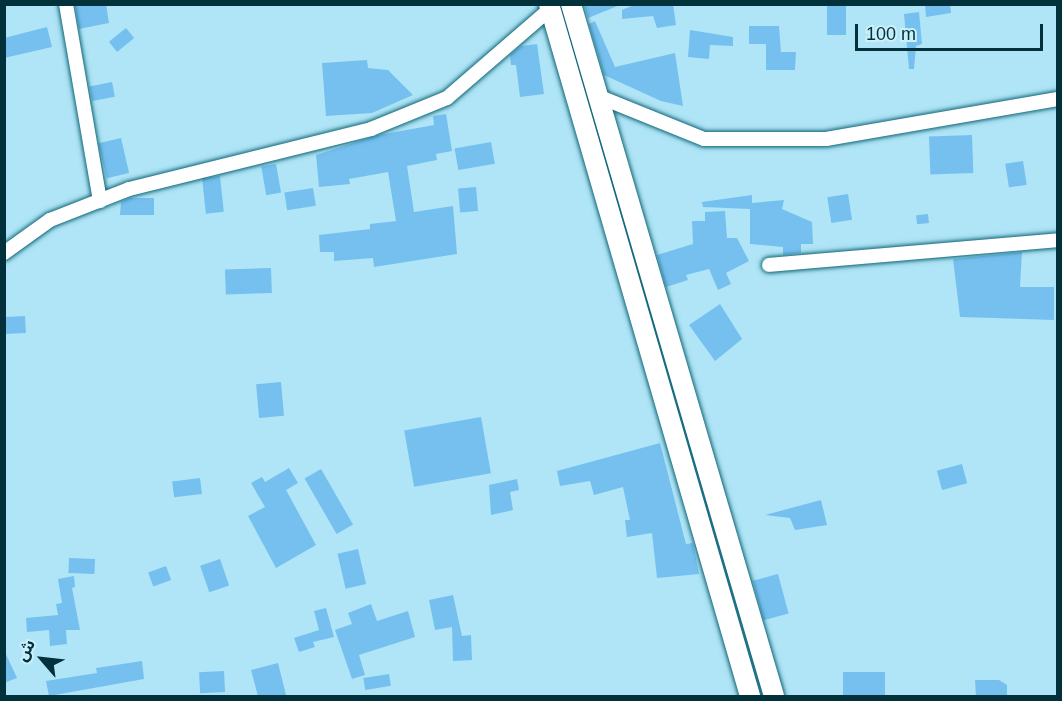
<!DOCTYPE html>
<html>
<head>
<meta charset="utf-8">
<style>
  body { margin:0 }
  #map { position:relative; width:1062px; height:701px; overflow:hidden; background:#afe5f6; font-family:Helvetica,"Noto Sans Arabic",sans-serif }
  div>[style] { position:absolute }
  .building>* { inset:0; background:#76c0f0; transform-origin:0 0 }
  .roads { filter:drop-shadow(0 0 2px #10667a) drop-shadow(0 0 2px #10667a) }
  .street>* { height:14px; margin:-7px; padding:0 7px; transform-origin:7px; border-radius:7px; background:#fff }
  .secondary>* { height:20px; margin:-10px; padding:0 10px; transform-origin:10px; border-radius:10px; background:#fff }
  span { translate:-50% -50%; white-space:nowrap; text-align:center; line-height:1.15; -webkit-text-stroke:5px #cbeffb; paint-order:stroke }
  .frame { position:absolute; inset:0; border:6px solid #02303b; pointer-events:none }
  .north { position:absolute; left:12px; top:629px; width:60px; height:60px; -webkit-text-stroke:4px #cbeffb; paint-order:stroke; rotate:298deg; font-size:16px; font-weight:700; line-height:24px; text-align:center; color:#02303b }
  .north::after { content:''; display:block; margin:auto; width:21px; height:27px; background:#02303b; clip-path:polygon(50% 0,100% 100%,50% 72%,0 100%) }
  .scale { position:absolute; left:855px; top:24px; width:188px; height:27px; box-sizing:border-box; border:3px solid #02303b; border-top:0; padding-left:8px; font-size:18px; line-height:21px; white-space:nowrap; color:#02303b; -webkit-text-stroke:4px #cbeffb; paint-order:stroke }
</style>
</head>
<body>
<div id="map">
  <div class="building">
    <div style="clip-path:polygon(75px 4px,106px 4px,109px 23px,79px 29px)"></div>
    <div style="clip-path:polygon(584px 4px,620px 4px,620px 5px,588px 18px)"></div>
    <div style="clip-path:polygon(636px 4px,673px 4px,676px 25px,657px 28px,653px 16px,622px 19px,622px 10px)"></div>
    <div style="left:827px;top:4px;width:19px;height:31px"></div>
    <div style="clip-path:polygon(925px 4px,950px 4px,951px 13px,926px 17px)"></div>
    <div style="clip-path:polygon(919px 12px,922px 44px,916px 46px,914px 69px,909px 69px,904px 14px)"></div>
    <div style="clip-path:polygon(595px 21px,615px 67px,675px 53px,683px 106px,661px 101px,604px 75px,589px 24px)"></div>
    <div style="clip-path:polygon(749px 26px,779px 26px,781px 52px,796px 52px,795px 70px,766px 70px,766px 44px,749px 44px)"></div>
    <div style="clip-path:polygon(47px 27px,52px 47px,4px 58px,4px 38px)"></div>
    <div style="left:126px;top:28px;width:13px;height:22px;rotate:51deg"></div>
    <div style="clip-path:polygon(690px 30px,733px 37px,733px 46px,710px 45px,709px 59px,688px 57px)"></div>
    <div style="clip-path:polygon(537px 44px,544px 94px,520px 97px,516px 65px,511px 65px,510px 55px,521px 46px)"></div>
    <div style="clip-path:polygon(367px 60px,368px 68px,388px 70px,413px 95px,372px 113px,326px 116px,322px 63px)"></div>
    <div style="left:112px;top:82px;width:15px;height:23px;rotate:79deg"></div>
    <div style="clip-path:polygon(446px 114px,452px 151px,436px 154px,437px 160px,407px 166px,414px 212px,453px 206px,457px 254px,374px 267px,373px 258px,334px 261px,334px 252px,320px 252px,319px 235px,370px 229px,370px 224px,396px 221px,388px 172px,349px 179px,350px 184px,319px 187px,316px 155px,379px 135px,434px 125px,433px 116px)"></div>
    <div style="left:972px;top:135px;width:38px;height:43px;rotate:88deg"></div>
    <div style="left:121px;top:138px;width:36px;height:23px;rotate:77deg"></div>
    <div style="left:491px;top:142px;width:22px;height:37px;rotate:80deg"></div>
    <div style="left:1023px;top:161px;width:24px;height:18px;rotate:81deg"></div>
    <div style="left:276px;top:164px;width:29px;height:15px;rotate:80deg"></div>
    <div style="left:220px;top:176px;width:36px;height:18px;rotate:84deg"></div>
    <div style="left:476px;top:187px;width:24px;height:18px;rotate:85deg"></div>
    <div style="left:313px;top:188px;width:18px;height:29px;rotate:81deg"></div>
    <div style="left:848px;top:194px;width:26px;height:21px;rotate:81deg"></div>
    <div style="clip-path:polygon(752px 195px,752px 203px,784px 200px,782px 209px,812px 222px,813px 244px,801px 244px,801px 253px,783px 255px,783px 247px,750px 244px,750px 209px,703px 207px,702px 202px)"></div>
    <div style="clip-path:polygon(130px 198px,154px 198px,154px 215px,120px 215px,121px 202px)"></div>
    <div style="clip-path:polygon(725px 211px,727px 238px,737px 238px,749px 261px,726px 273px,731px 284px,718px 290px,709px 269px,686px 275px,688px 280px,666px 287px,657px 255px,693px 244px,692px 221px,705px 221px,705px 212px)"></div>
    <div style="left:928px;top:214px;width:9px;height:12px;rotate:84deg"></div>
    <div style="clip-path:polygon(1022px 252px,1020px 287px,1054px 287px,1054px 320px,960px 317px,953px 259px)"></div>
    <div style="left:271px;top:268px;width:25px;height:46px;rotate:88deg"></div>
    <div style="clip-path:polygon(720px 304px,742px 339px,715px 361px,689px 325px)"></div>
    <div style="left:25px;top:316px;width:17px;height:21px;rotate:87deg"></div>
    <div style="left:281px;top:382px;width:34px;height:25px;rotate:85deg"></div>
    <div style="left:481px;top:417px;width:57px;height:78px;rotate:80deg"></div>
    <div style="clip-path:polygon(660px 443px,686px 544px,693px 543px,699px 574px,657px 578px,652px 533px,627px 537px,625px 520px,630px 520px,623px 487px,594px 495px,590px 481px,560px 486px,557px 471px)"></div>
    <div style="left:962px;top:464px;width:20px;height:26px;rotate:75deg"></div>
    <div style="clip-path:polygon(289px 468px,298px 483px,286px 490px,316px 545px,276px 568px,248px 516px,265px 507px,251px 483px,262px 477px,265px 482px)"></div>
    <div style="left:321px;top:469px;width:64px;height:19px;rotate:60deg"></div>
    <div style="left:200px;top:478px;width:16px;height:28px;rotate:83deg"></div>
    <div style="clip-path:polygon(517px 479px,519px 490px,510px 492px,513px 510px,491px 515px,489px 485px)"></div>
    <div style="clip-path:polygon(821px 500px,827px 525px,795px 530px,790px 518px,765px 515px)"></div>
    <div style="left:358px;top:549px;width:36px;height:21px;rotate:77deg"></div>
    <div style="left:69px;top:558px;width:26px;height:15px;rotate:2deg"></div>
    <div style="left:220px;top:559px;width:28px;height:21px;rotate:71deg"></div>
    <div style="left:166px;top:566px;width:15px;height:19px;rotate:70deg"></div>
    <div style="left:778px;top:574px;width:41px;height:26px;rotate:75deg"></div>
    <div style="clip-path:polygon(74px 576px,75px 587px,72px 588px,80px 630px,66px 630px,67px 644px,50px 646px,49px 630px,27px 632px,26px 618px,58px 615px,56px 604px,62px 603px,58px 579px)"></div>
    <div style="clip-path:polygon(453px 595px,462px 636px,471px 635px,472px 660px,453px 661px,452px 627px,435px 630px,429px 600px)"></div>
    <div style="clip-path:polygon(371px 604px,377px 621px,408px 611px,415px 637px,359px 655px,365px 675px,352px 679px,335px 630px,352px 624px,348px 613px)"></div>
    <div style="clip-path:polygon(326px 608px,334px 637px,313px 642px,315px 647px,299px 652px,294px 638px,319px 630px,314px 611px)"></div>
    <div style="clip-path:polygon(4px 650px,17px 678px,4px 683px)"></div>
    <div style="clip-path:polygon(142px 661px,144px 679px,49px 696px,46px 681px,97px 673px,96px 668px)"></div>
    <div style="clip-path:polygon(278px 663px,286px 695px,258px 696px,251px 670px)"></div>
    <div style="left:224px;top:671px;width:21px;height:25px;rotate:87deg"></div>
    <div style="left:885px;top:672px;width:24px;height:42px;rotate:90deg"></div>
    <div style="left:389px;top:674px;width:12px;height:26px;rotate:81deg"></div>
    <div style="clip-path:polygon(975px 680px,999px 680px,1007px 685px,1007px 696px,976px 696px)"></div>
  </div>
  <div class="roads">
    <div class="street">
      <div style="left:66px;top:4px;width:200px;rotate:80.2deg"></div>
      <div style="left:600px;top:97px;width:112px;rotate:22deg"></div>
      <div style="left:704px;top:139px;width:122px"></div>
      <div style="left:826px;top:139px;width:235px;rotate:-9.8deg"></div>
      <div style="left:4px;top:253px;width:57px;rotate:-35.7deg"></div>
      <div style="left:50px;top:220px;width:85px;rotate:-21.4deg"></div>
      <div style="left:129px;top:189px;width:249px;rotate:-13.9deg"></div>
      <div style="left:371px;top:129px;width:82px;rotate:-22.2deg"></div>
      <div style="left:447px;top:98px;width:136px;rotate:-40.8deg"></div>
      <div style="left:769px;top:265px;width:290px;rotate:-4.9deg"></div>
    </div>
    <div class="secondary">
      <div style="left:549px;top:4px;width:721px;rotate:73.8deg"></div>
      <div style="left:571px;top:4px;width:721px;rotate:73.65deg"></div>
    </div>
  </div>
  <div class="frame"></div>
  <div class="north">ش</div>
  <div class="scale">100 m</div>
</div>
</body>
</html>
